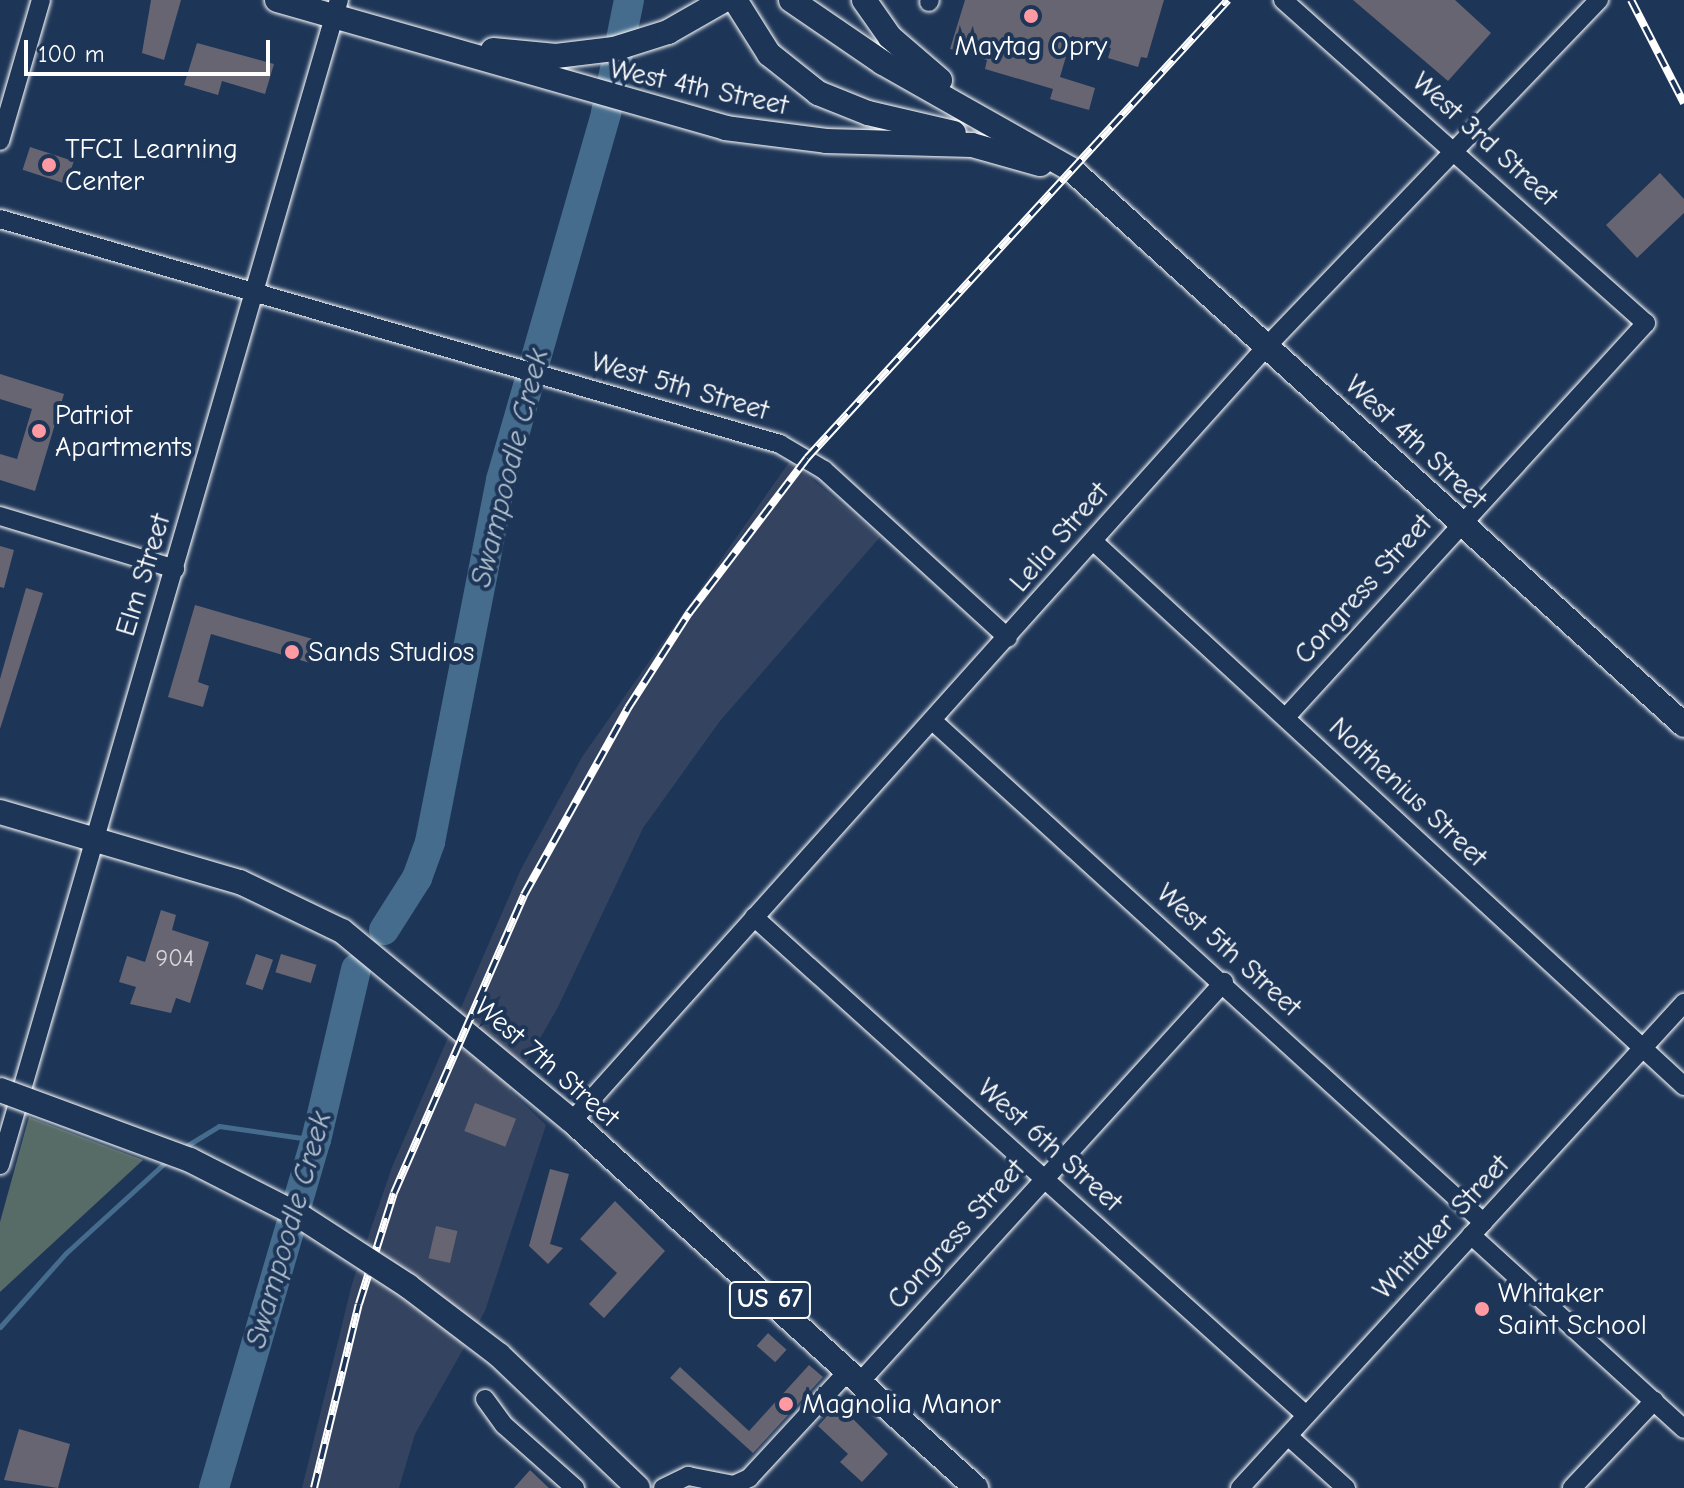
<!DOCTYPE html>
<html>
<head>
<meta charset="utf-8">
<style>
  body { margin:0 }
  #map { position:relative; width:1684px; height:1488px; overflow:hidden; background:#1d3557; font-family:"Comic Neue",sans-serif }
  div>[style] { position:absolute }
  .built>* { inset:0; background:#34435f }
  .green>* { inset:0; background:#576b67 }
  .stream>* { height:5px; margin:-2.5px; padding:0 2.5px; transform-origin:2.5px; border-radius:2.5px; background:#456c8d }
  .river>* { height:30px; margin:-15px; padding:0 15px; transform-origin:15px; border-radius:15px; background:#456c8d }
  .building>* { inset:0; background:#686572; transform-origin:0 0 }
  .roads { filter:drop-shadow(0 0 2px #fff) drop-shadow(0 0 2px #fff) }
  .minor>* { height:18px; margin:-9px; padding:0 9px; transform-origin:9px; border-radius:9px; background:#1d3557 }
  .major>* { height:24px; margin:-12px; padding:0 12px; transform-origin:12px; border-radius:12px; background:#1d3557 }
  .rail>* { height:8px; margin-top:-4px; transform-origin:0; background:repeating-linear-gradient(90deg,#1d3557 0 15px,#fff 0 30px); box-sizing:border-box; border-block:2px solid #fff }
  .bridges { filter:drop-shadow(0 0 2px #fff) drop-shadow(0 0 2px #fff) }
  .major-bridge>* { height:24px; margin:-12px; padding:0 12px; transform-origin:12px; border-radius:12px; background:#1d3557 }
  .dots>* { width:22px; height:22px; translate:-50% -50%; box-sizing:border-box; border:4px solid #1d3557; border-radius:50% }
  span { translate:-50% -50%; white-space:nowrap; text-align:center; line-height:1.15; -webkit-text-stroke:8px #1d3557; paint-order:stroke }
  .number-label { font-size:24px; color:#d9d8dc }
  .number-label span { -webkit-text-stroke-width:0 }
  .shield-label span { padding:2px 6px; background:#1d3557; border:2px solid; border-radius:6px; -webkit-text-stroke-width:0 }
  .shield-label { font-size:26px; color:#fff; font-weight:700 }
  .poi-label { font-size:28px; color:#fff }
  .left { translate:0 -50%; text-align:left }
  .street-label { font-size:28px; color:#fff }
  .water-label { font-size:30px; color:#b5c4d1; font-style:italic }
  .scale { position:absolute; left:24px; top:40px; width:246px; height:36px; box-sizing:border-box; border:4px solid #fff; border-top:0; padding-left:10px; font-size:24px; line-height:28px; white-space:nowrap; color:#fff; -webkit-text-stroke:6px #1d3557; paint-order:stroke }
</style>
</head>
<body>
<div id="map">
  <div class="built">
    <div style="clip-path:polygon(790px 461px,880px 537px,720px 721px,643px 828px,558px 1007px,510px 1091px,546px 1125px,485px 1311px,415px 1434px,399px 1488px,302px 1488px,352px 1284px,392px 1167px,521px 869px,582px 757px)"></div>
  </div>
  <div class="green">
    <div style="clip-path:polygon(29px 1117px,143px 1160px,0 1292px,0 1222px)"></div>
  </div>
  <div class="stream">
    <div style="left:183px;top:1148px;width:42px;rotate:-31.4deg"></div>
    <div style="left:219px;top:1126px;width:98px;rotate:8.2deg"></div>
    <div style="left:0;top:1327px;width:99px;rotate:-48.3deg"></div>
    <div style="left:66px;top:1253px;width:139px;rotate:-42.4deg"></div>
  </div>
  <div class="river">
    <div style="left:384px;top:930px;width:62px;rotate:-57.6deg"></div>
    <div style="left:417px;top:878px;width:38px;rotate:-70deg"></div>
    <div style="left:430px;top:842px;width:369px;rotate:-78.9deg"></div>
    <div style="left:501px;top:480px;width:382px;rotate:-74deg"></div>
    <div style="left:606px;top:113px;width:115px;rotate:-78.5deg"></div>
    <div style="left:214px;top:1488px;width:363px;rotate:-73.7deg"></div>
    <div style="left:316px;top:1140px;width:176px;rotate:-76.8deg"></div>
  </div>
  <div class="building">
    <div style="clip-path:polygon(151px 0,181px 0,164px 60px,142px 53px)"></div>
    <div style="clip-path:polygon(965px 0,1164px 0,1147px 58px,1141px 57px,1138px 67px,1108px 58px,1111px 48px,1072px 36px,1060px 77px,1095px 88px,1089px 110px,1050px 99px,1053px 89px,985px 69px,987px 60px,950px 49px)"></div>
    <div style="clip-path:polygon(1353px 0,1455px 0,1491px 33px,1448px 81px)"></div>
    <div style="clip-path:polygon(197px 43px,274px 64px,265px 94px,222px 81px,218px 95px,184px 85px)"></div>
    <div style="left:30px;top:147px;width:46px;height:24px;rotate:18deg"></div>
    <div style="clip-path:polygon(1660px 173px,1684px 199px,1684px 213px,1637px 258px,1606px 225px)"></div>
    <div style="clip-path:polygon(0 374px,64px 394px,35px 491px,0 480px,0 454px,17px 459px,32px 409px,0 399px)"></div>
    <div style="clip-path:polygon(0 546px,14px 550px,4px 588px,0 587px)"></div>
    <div style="clip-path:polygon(26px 588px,43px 593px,0 729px,0 679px)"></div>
    <div style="clip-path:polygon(195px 605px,316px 640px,310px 663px,211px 634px,198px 682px,209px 686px,203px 707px,168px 697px)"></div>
    <div style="clip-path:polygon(161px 910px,176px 915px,172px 930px,209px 942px,190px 1003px,176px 998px,171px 1013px,130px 1004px,136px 987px,119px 982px,127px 956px,145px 962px)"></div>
    <div style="left:256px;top:954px;width:18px;height:32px;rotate:19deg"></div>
    <div style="left:281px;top:954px;width:37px;height:19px;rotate:17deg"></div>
    <div style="left:475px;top:1103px;width:44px;height:30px;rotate:21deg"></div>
    <div style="clip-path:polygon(550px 1169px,569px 1174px,550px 1244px,563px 1248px,548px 1264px,529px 1246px)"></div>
    <div style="clip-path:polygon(615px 1201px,665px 1251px,604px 1318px,589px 1304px,617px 1273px,580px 1239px)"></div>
    <div style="left:436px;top:1226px;width:22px;height:33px;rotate:13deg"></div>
    <div style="left:768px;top:1333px;width:25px;height:17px;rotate:42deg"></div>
    <div style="clip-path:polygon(809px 1365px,823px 1377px,753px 1453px,670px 1378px,680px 1367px,749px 1431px)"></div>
    <div style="clip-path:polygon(838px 1404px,888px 1454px,862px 1482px,840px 1462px,848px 1454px,818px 1426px)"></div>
    <div style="clip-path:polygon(19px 1429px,70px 1444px,58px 1488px,4px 1480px)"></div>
    <div style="clip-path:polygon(530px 1470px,549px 1488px,514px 1488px)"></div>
  </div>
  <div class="roads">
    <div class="minor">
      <div style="left:1283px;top:0;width:486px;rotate:41.7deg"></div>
      <div style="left:1646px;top:323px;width:534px;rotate:132.42deg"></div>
      <div style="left:929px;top:2px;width:2px;rotate:-63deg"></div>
      <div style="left:0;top:141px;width:147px;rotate:-73.8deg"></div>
      <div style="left:0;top:219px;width:812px;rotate:16.09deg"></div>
      <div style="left:780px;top:444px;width:51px;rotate:30.6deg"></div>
      <div style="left:824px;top:470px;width:249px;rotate:42.4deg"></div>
      <div style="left:0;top:516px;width:183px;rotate:16.8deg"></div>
      <div style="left:1093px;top:541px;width:804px;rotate:42.68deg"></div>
      <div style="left:934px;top:722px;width:743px;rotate:42.33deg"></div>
      <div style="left:754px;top:917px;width:743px;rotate:42.06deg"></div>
      <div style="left:572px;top:1121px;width:1041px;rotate:-48.12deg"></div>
      <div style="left:1267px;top:346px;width:480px;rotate:-46.2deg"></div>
      <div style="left:0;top:1165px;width:1213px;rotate:-73.78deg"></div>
      <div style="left:1471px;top:1235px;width:288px;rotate:42.3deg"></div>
      <div style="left:860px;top:1382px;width:541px;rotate:-47.7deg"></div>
      <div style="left:485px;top:1399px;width:32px;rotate:54deg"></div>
      <div style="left:504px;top:1425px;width:95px;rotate:41.6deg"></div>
      <div style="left:1288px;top:1436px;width:78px;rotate:41.9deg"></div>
      <div style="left:663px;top:1488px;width:28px;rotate:-26deg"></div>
      <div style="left:688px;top:1476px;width:47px;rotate:11.1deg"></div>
      <div style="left:734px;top:1485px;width:17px;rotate:-25deg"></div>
      <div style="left:749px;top:1478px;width:146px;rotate:-47.2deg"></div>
      <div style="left:1240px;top:1488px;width:658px;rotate:-47.53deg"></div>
      <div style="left:1572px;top:1488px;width:120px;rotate:-46.7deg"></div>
    </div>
    <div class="major">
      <div style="left:277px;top:0;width:466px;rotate:15.9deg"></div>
      <div style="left:725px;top:128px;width:102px;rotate:7.3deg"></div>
      <div style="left:826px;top:141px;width:146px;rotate:1.6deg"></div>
      <div style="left:972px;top:145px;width:71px;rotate:15.6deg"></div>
      <div style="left:735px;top:0;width:64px;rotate:57.8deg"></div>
      <div style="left:769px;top:54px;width:63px;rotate:38.5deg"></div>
      <div style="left:818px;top:93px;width:54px;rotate:21.8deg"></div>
      <div style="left:868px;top:113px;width:88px;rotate:13.1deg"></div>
      <div style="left:791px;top:0;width:112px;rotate:34.4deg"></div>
      <div style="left:883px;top:63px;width:217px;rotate:29.5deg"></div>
      <div style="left:1072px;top:170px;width:826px;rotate:42.2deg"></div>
      <div style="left:864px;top:0;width:45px;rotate:54.9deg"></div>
      <div style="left:890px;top:37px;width:66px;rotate:40.7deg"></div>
      <div style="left:493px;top:50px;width:63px;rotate:5.4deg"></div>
      <div style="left:556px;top:56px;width:58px;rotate:-6.9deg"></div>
      <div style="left:614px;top:49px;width:57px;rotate:-17.5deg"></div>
      <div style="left:668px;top:32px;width:64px;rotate:-29.7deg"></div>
      <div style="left:0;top:812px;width:250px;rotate:16.3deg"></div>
      <div style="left:240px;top:882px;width:113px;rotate:25.7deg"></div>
      <div style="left:342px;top:931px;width:298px;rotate:39.6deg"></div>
      <div style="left:572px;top:1121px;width:546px;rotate:42.25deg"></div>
    </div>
  </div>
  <div class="rail">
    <div style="left:1631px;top:0;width:116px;rotate:62.8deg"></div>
    <div style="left:314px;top:1488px;width:189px;rotate:-76.3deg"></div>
    <div style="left:359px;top:1304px;width:116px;rotate:-72.5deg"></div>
    <div style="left:394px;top:1193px;width:325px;rotate:-66.4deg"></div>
    <div style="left:524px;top:895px;width:214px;rotate:-60.9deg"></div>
    <div style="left:628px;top:708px;width:113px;rotate:-57.3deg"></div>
    <div style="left:689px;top:613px;width:195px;rotate:-52.7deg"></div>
    <div style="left:807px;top:458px;width:622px;rotate:-47.41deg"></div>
  </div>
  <div class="bridges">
    <div class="major-bridge">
      <div style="left:0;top:1090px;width:202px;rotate:20.2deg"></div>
      <div style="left:190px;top:1160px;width:123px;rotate:27deg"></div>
      <div style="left:300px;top:1216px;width:129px;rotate:32.9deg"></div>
      <div style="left:408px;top:1286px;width:114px;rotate:37.2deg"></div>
      <div style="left:499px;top:1355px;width:192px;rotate:43.7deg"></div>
    </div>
  </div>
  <div class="dots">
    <div style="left:1031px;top:16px;background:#ff9aa2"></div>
    <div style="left:49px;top:165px;background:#ff9aa2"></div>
    <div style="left:39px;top:431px;background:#ff9aa2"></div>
    <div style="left:292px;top:652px;background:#ff9aa2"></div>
    <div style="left:1482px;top:1309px;background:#ff9aa2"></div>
    <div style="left:786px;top:1404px;background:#ff9aa2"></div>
  </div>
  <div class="number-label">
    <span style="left:175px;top:959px">904</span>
  </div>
  <div class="shield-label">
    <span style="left:770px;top:1300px">US 67</span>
  </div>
  <div class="poi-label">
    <span style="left:1031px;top:46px">Maytag Opry</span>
    <span class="left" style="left:65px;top:165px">TFCI Learning<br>Center</span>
    <span class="left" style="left:55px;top:431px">Patriot<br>Apartments</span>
    <span class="left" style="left:308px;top:652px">Sands Studios</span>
    <span class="left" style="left:1498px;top:1309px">Whitaker<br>Saint School</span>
    <span class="left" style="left:802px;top:1404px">Magnolia Manor</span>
  </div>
  <div class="street-label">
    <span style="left:699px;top:87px;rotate:12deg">West 4th Street</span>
    <span style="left:1485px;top:139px;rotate:42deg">West 3rd Street</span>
    <span style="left:680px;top:386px;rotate:16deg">West 5th Street</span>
    <span style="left:1416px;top:442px;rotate:43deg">West 4th Street</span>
    <span style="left:1059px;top:537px;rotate:-49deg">Lelia Street</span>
    <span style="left:143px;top:575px;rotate:-73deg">Elm Street</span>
    <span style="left:1363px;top:589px;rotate:-48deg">Congress Street</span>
    <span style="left:1408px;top:792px;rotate:43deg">Nolthenius Street</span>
    <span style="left:1229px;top:950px;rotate:42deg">West 5th Street</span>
    <span style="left:547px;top:1062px;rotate:41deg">West 7th Street</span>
    <span style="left:1050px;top:1145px;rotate:42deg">West 6th Street</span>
    <span style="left:1441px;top:1227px;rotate:-47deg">Whitaker Street</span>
    <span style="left:956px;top:1234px;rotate:-48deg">Congress Street</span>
  </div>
  <div class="water-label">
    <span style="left:510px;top:468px;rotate:-76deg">Swampoodle Creek</span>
    <span style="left:289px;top:1230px;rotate:-74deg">Swampoodle Creek</span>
  </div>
  <div class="scale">100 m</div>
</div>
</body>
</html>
